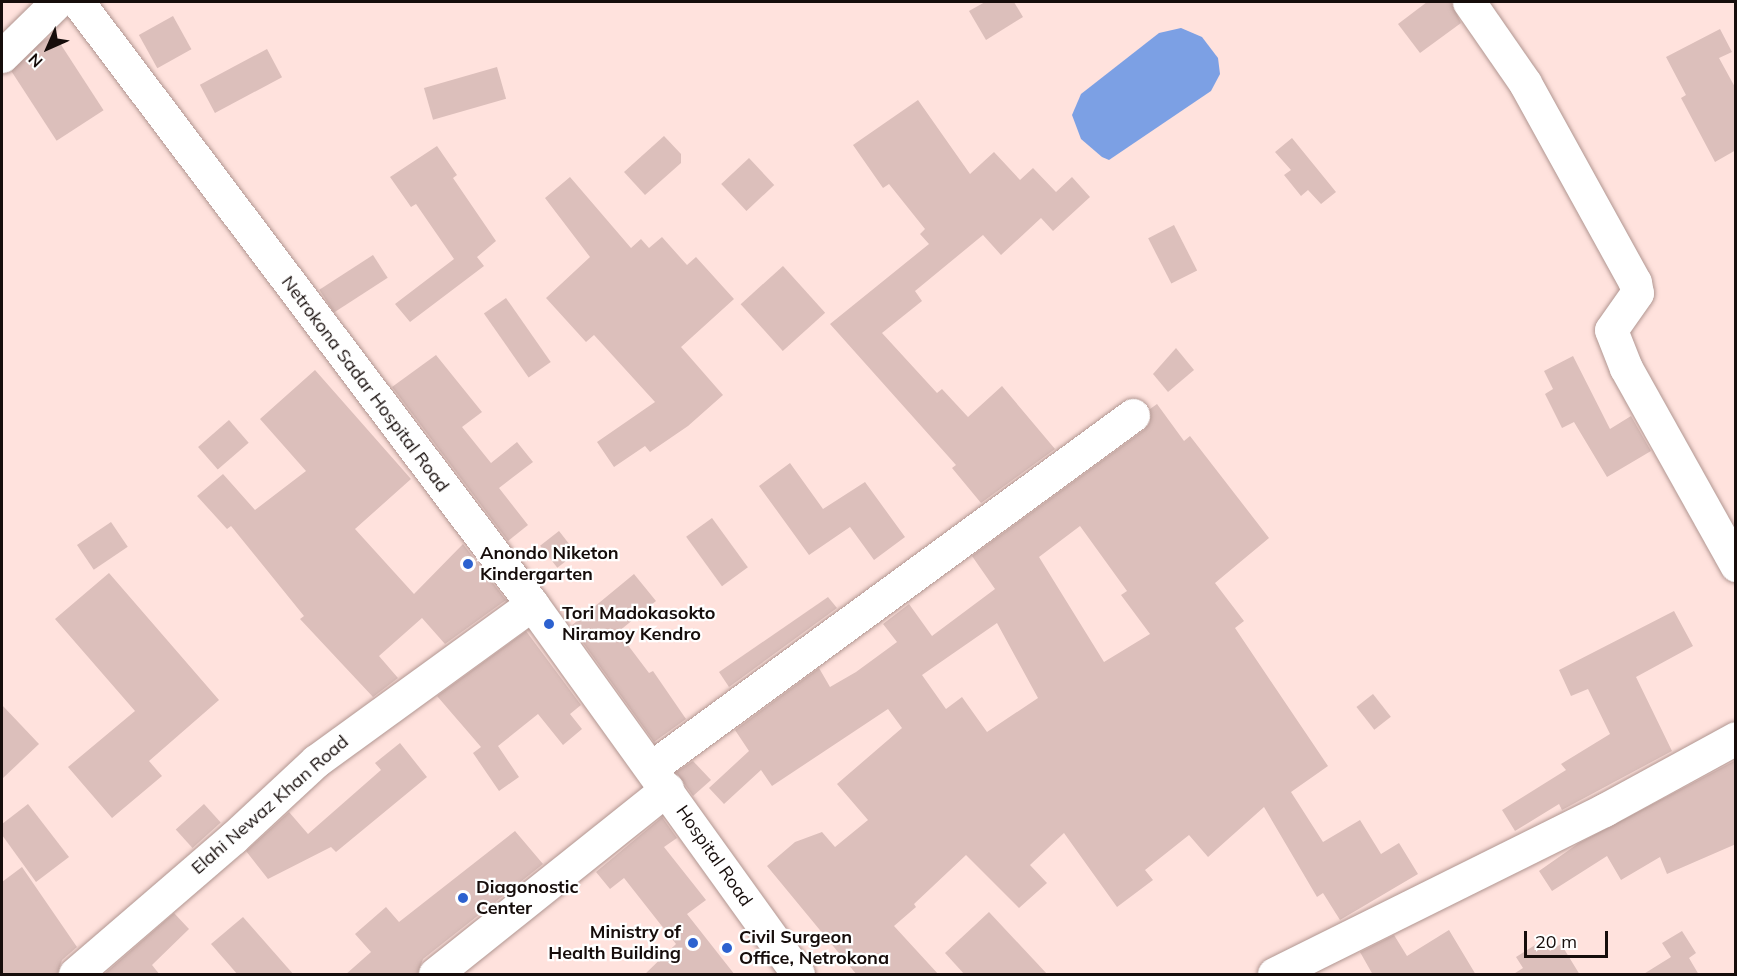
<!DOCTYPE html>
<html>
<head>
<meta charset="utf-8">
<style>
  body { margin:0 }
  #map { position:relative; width:1737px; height:976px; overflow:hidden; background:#ffe2dd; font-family:Mulish,sans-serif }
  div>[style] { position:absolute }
  .water>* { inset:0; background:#7ca0e4 }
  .building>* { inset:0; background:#dcbfbb; transform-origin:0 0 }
  .roads { filter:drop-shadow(0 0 2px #b19691) drop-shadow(0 0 2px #b19691) }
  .minor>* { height:33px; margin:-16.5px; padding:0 16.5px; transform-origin:16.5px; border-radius:16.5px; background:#fff }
  .dots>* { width:16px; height:16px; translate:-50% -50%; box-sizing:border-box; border:3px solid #fff; border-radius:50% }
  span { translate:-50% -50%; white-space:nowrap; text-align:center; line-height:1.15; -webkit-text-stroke:4.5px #fff; paint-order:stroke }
  .street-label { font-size:18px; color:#160d0b }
  .poi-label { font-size:18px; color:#160d0b; font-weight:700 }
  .left { translate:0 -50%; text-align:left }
  .right { translate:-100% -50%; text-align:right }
  .frame { position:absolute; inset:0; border:3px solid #160d0b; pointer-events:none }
  .north { position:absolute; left:18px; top:18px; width:60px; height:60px; -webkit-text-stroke:4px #fff; paint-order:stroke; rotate:225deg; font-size:16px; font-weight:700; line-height:24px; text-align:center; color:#160d0b }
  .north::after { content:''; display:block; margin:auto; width:21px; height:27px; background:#160d0b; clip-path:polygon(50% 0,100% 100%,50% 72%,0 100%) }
  .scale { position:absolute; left:1524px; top:931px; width:84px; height:27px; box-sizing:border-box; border:3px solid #160d0b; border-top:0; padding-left:8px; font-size:18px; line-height:21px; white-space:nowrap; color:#160d0b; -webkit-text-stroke:4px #fff; paint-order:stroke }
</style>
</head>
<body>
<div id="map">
  <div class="water">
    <div style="clip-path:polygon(1181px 28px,1202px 37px,1218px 58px,1220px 74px,1211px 91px,1109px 160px,1102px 157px,1081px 139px,1072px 115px,1081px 94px,1159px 33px)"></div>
  </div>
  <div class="building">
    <div style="clip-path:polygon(985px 2px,1014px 2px,1023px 17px,986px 40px,969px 11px)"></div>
    <div style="clip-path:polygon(1427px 2px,1451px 2px,1461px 23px,1420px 53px,1398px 24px)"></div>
    <div style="left:173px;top:16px;width:38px;height:39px;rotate:61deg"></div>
    <div style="clip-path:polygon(1720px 29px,1732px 52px,1719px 58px,1736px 89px,1736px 150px,1715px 162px,1681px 98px,1686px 95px,1666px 57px)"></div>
    <div style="left:54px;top:34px;width:91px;height:56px;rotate:57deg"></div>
    <div style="left:267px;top:49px;width:32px;height:76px;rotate:62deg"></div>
    <div style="left:497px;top:67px;width:33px;height:76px;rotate:74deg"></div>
    <div style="clip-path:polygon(918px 100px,970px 174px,994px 152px,1020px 180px,1033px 168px,1056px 192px,1072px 177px,1090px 197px,1053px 231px,1041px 218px,1001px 255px,983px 235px,915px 291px,922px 301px,882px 333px,937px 393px,942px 389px,968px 417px,1002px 386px,1055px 449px,981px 503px,952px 468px,956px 465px,830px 324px,929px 244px,920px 234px,925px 229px,889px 184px,883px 188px,853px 145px)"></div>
    <div style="clip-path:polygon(664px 136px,681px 154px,681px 163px,645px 195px,624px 172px)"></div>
    <div style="clip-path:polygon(1292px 138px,1336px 192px,1321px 204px,1308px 190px,1301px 196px,1284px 175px,1291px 170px,1275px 152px)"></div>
    <div style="clip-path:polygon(437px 146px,457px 175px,453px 178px,496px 241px,477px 257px,484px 266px,410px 322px,395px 304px,454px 259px,416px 204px,411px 207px,390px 177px)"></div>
    <div style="left:749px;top:158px;width:37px;height:38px;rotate:47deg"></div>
    <div style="clip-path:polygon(570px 177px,631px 248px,641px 239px,649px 248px,662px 237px,687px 265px,696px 257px,734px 299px,681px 347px,723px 395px,688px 426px,650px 452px,645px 446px,614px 467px,597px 442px,655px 402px,594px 335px,586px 342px,546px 298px,590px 257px,545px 198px)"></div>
    <div style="left:1174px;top:225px;width:51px;height:29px;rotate:63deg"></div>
    <div style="left:373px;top:255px;width:27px;height:64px;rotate:57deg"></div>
    <div style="left:783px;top:266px;width:63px;height:57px;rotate:48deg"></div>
    <div style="left:506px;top:298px;width:78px;height:27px;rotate:55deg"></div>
    <div style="clip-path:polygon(1176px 348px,1194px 370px,1168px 392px,1153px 374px)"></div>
    <div style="clip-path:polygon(436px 355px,482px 412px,462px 427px,491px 463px,517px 442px,533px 462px,499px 488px,528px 525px,508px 541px,392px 387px)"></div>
    <div style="clip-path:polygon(1573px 356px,1610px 429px,1631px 416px,1651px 451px,1607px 477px,1574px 422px,1562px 428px,1545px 394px,1553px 389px,1544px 371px)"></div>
    <div style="clip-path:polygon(315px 370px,411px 479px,355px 529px,414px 594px,463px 544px,506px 600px,445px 644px,422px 618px,379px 656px,398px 678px,373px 697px,300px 619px,304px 616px,231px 526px,227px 529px,197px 496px,223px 474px,255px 510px,306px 471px,260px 419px)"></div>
    <div style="clip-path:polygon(evenodd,1157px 404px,1184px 441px,1190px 436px,1269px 538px,1215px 583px,1244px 621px,1235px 628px,1328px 766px,1291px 792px,1323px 842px,1360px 820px,1381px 854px,1399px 843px,1418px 874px,1340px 920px,1323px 893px,1317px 897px,1264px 807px,1208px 857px,1189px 835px,1145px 870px,1153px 880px,1117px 907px,1064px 833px,1030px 865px,1047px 883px,1019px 908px,966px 855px,914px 904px,916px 907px,894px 926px,939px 975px,857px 975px,767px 866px,795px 842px,822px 832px,835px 847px,868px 820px,837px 784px,902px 728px,888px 709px,772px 786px,761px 770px,724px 804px,709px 788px,749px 751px,735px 730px,819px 668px,830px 687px,856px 672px,897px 642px,883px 624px,909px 604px,932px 636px,995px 589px,972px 556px,1144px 430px,1150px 422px,1150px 409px,1157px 404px,1080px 526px,1127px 591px,1121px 595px,1150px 634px,1104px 662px,1039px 557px,1080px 526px,1157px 404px,997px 623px,1038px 698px,987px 732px,962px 697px,946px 709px,922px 675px,997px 623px)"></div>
    <div style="left:229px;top:420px;width:30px;height:41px;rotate:49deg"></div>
    <div style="clip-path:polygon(790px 463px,823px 509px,865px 482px,905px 537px,874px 560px,850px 527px,809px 555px,759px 486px)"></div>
    <div style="left:712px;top:518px;width:61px;height:32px;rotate:54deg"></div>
    <div style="left:111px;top:522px;width:30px;height:41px;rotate:56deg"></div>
    <div style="left:559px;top:531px;width:28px;height:24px;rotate:52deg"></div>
    <div style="clip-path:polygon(109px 573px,219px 700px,149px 761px,162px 776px,112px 818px,68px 767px,135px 711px,55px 619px)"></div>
    <div style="clip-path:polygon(634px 574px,656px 601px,618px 632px,649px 673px,653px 671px,686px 719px,654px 742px,571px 626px)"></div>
    <div style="clip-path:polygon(828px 597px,837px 608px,729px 687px,719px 672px)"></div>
    <div style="clip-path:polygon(1674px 611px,1693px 646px,1636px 677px,1672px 751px,1562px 810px,1559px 804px,1515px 831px,1502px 810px,1566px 770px,1561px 764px,1610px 734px,1588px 689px,1571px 696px,1559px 670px)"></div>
    <div style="clip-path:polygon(526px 631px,581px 705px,570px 714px,582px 729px,563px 745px,538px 714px,498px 746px,519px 777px,499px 791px,473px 753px,481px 747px,437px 696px)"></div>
    <div style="left:1373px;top:694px;width:29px;height:21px;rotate:52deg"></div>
    <div style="clip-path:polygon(2px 705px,39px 744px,2px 779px)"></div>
    <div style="clip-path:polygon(400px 743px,427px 777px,336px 852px,331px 847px,268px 879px,246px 851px,289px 812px,308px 834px,381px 770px,375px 763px)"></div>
    <div style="clip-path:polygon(1736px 760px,1736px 844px,1667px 874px,1660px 857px,1621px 880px,1607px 856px,1552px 891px,1539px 871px,1579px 843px)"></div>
    <div style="clip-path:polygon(693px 761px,711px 780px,693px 796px,676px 772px)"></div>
    <div style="clip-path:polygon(28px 804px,69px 857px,36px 882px,2px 835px,2px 824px)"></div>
    <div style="left:204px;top:804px;width:25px;height:38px;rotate:48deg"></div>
    <div style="clip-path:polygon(662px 817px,677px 838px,664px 847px,706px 900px,687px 914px,735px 975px,644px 975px,676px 944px,624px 878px,610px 889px,596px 872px)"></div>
    <div style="clip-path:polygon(515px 831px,543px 864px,423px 959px,417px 975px,345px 975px,371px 952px,355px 934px,386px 907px,399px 922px)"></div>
    <div style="clip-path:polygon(22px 867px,77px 947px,62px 960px,57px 975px,2px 975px,2px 882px)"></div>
    <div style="clip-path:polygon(989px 912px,1048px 975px,965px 975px,945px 953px)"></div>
    <div style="clip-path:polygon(174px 913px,189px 929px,152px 965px,160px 975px,103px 975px)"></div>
    <div style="clip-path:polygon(243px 917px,294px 975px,238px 975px,211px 944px)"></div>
    <div style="clip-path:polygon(1449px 930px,1476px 975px,1373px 975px,1360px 952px,1394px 935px,1407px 956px)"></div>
    <div style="clip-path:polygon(1682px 931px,1696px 953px,1689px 958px,1699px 975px,1642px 975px,1671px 957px,1662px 943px)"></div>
    <div style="clip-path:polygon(1543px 940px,1550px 951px,1561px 944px,1580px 975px,1512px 975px,1523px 968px,1516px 957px)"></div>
  </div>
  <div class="roads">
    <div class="minor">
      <div style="left:78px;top:2px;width:754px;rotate:52.98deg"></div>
      <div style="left:532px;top:604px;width:456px;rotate:54.3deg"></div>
      <div style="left:1469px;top:2px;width:98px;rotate:55.3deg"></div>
      <div style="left:1525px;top:83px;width:227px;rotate:61.1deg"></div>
      <div style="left:1635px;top:282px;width:11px;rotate:80deg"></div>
      <div style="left:1637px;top:293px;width:45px;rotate:125.1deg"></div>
      <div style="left:1611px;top:330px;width:41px;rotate:68.5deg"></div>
      <div style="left:1626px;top:368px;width:226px;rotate:60.8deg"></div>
      <div style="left:2px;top:56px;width:77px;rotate:-44.5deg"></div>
      <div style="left:652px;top:767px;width:596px;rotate:-36.2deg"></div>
      <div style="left:75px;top:974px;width:208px;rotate:-40.7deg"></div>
      <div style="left:233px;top:838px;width:113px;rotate:-42.9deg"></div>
      <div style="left:316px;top:761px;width:267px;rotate:-36deg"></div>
      <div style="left:435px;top:974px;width:297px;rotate:-38.6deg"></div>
      <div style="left:1274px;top:974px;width:369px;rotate:-26.4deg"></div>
      <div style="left:1604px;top:810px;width:150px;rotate:-28.6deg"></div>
    </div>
  </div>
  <div class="dots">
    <div style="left:468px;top:564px;background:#2c61cf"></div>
    <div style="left:549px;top:624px;background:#2c61cf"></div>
    <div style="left:463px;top:898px;background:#2c61cf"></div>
    <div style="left:693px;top:943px;background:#2c61cf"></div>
    <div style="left:727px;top:948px;background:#2c61cf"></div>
  </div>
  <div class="street-label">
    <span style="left:365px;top:384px;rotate:53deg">Netrokona Sadar Hospital Road</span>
    <span style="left:270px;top:805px;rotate:-41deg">Elahi Newaz Khan Road</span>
    <span style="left:714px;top:856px;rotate:55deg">Hospital Road</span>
  </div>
  <div class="poi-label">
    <span class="left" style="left:480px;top:564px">Anondo Niketon<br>Kindergarten</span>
    <span class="left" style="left:562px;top:624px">Tori Madokasokto<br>Niramoy Kendro</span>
    <span class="left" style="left:476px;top:898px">Diagonostic<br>Center</span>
    <span class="right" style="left:681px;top:943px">Ministry of<br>Health Building</span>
    <span class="left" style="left:739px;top:948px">Civil Surgeon<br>Office, Netrokona</span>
  </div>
  <div class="frame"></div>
  <div class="north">N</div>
  <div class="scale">20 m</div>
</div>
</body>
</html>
